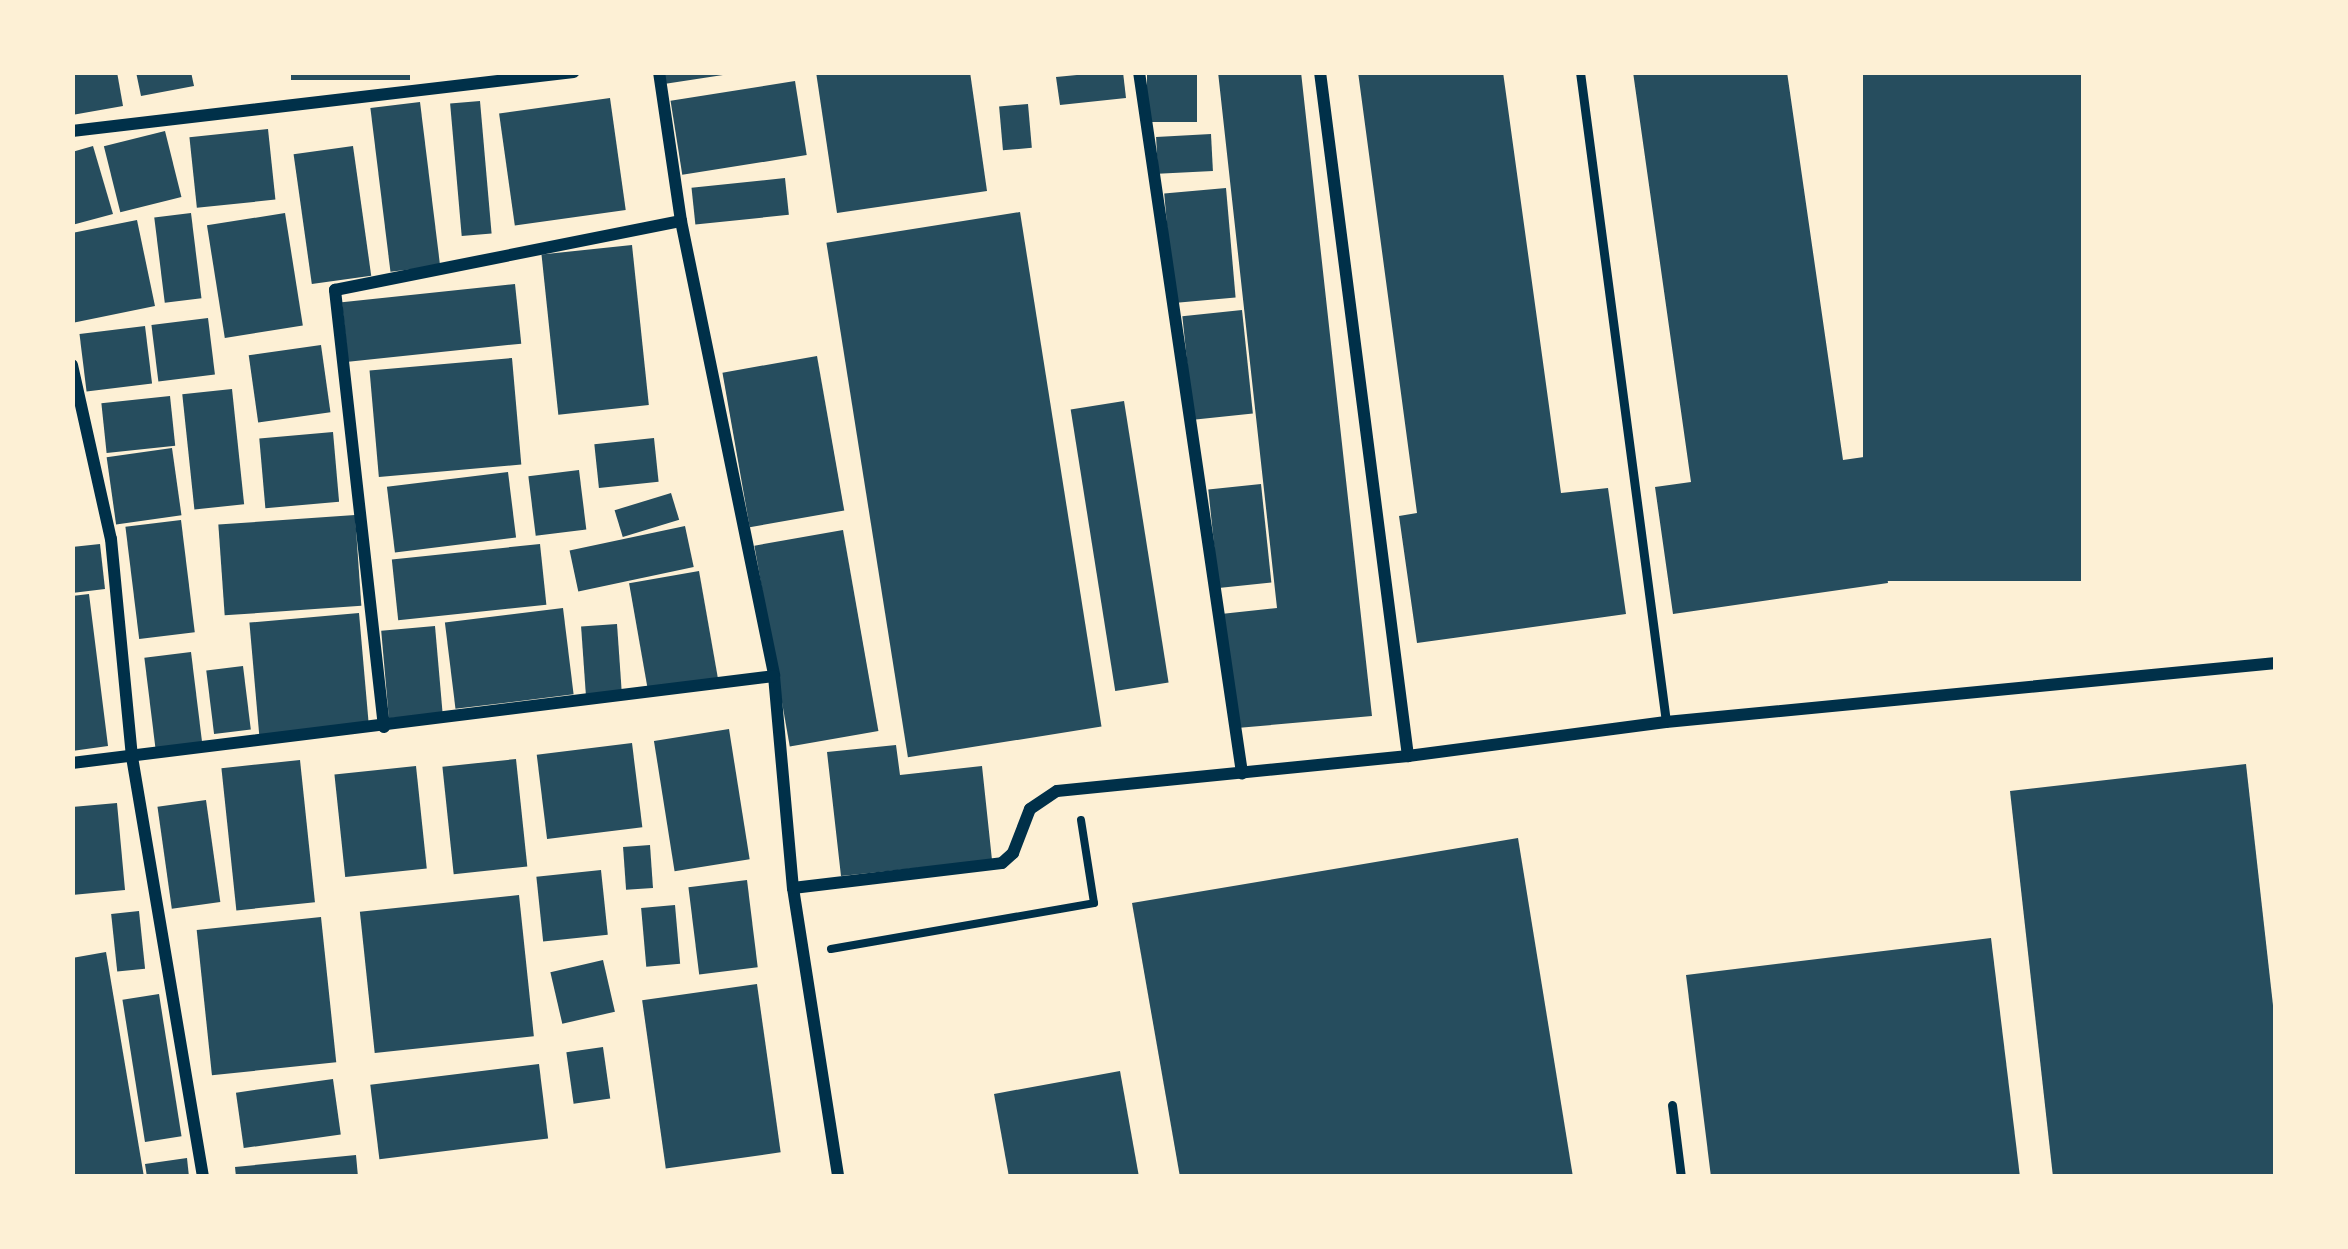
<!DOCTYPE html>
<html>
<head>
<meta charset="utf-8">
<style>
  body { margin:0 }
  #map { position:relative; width:2348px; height:1249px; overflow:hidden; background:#fdf0d5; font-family:"Source Serif 4",serif }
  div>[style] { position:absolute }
  .building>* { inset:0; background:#264d5e; transform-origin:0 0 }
  .path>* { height:8px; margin:-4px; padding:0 4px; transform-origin:4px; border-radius:4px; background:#003049 }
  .service>* { height:9px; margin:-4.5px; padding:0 4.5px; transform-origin:4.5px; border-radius:4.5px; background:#003049 }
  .minor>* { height:12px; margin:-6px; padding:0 6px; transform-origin:6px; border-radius:6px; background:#003049 }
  span { translate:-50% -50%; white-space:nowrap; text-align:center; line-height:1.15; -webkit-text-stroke:12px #fdf0d5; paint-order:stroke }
  .frame { position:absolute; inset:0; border:75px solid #fdf0d5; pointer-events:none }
</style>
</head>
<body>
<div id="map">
  <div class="building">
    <div style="clip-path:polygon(72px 72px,117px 72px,123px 106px,72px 115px)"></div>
    <div style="clip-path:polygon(136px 72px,191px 72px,194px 86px,141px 96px)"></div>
    <div style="left:291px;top:72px;width:119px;height:8px"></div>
    <div style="clip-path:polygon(662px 72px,723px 72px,723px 75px,664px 84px)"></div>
    <div style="clip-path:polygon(816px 72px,970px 72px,987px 191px,837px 213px)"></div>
    <div style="clip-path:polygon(1108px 72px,1123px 72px,1126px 98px,1060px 105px,1056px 77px)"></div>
    <div style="left:1147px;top:72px;width:50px;height:50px"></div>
    <div style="clip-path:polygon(1218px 72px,1301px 72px,1372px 716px,1237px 728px,1221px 614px,1277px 608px)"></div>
    <div style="clip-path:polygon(1358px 72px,1503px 72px,1561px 493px,1608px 488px,1626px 614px,1417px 643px,1399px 516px,1417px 513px)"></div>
    <div style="clip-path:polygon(1633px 72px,1787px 72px,1843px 460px,1871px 456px,1888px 583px,1673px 614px,1655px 487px,1691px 482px)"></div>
    <div style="left:1863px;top:72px;width:218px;height:509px"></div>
    <div style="left:795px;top:81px;width:75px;height:126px;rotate:81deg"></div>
    <div style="left:610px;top:98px;width:113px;height:112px;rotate:82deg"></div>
    <div style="left:480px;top:101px;width:133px;height:30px;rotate:85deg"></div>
    <div style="left:420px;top:102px;width:165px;height:50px;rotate:83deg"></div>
    <div style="left:1028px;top:104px;width:44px;height:29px;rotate:85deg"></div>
    <div style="left:268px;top:129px;width:71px;height:79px;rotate:84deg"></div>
    <div style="left:165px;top:131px;width:68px;height:63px;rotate:76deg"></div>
    <div style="left:1211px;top:134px;width:37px;height:55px;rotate:87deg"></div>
    <div style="clip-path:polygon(93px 146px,113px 214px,72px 225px,72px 152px)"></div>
    <div style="left:353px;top:146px;width:131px;height:60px;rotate:82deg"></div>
    <div style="left:785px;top:178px;width:37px;height:94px;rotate:84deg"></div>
    <div style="left:1226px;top:188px;width:110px;height:62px;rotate:85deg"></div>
    <div style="left:1020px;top:212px;width:521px;height:196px;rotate:81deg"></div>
    <div style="left:191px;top:213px;width:86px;height:37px;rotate:83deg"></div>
    <div style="left:285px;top:213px;width:114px;height:79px;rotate:81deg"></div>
    <div style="clip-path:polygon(137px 220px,155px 306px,72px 323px,72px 233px)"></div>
    <div style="left:632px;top:245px;width:161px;height:91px;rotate:84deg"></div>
    <div style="left:515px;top:284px;width:60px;height:174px;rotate:84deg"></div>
    <div style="left:1242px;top:310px;width:104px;height:60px;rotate:84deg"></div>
    <div style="left:208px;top:318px;width:57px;height:57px;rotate:83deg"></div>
    <div style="left:145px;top:326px;width:58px;height:66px;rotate:83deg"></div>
    <div style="left:321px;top:345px;width:68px;height:73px;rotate:82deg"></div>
    <div style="left:817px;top:356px;width:157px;height:96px;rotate:80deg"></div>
    <div style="left:512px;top:358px;width:107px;height:143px;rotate:85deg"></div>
    <div style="left:232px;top:389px;width:116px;height:50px;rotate:84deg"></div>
    <div style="left:170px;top:396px;width:50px;height:69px;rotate:84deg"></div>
    <div style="left:1124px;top:401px;width:285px;height:54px;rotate:81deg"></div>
    <div style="left:333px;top:432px;width:70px;height:74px;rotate:85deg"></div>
    <div style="left:654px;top:438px;width:44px;height:60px;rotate:84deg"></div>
    <div style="left:172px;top:448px;width:68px;height:66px;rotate:82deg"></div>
    <div style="left:579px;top:470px;width:60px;height:51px;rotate:83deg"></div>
    <div style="left:508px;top:472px;width:66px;height:122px;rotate:83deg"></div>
    <div style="left:1261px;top:484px;width:99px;height:53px;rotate:84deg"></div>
    <div style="left:671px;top:493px;width:28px;height:59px;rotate:73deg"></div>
    <div style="left:355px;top:515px;width:91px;height:137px;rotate:86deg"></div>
    <div style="left:181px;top:520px;width:113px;height:56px;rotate:83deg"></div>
    <div style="left:685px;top:526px;width:42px;height:118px;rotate:78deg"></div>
    <div style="left:843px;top:530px;width:204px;height:90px;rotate:80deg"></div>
    <div style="clip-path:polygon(100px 544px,105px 589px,72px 593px,72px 547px)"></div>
    <div style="left:540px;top:544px;width:61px;height:149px;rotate:84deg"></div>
    <div style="left:699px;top:571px;width:110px;height:71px;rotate:80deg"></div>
    <div style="clip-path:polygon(89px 594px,108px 746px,72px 751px,72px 596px)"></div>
    <div style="left:563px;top:608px;width:87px;height:119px;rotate:83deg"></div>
    <div style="left:359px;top:613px;width:116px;height:110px;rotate:85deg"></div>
    <div style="left:617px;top:624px;width:71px;height:36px;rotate:86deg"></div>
    <div style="left:435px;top:626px;width:88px;height:54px;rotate:85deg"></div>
    <div style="left:191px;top:652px;width:93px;height:47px;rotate:83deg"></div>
    <div style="left:243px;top:666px;width:64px;height:37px;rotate:83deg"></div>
    <div style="left:729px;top:729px;width:132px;height:76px;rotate:81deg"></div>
    <div style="left:632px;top:743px;width:85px;height:96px;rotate:83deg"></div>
    <div style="clip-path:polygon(896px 745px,900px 775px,982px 766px,992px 860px,841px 876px,827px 752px)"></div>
    <div style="left:516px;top:759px;width:108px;height:74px;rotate:84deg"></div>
    <div style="left:300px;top:760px;width:143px;height:79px;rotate:84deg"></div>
    <div style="clip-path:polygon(2246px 764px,2276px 1032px,2276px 1177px,2053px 1177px,2010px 791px)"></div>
    <div style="left:416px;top:766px;width:103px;height:82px;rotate:84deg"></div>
    <div style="left:206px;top:800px;width:103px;height:49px;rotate:82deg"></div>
    <div style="clip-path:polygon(117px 803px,125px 890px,72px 895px,72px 807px)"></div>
    <div style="clip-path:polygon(1518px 838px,1573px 1177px,1180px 1177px,1132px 903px)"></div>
    <div style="left:650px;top:845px;width:43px;height:27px;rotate:86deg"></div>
    <div style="left:601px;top:870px;width:65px;height:65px;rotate:84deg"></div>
    <div style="left:747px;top:880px;width:88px;height:59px;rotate:83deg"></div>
    <div style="left:519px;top:895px;width:142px;height:160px;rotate:84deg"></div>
    <div style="left:675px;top:905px;width:59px;height:34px;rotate:85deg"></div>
    <div style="left:139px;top:911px;width:58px;height:28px;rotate:84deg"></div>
    <div style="left:321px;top:917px;width:146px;height:125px;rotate:84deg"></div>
    <div style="clip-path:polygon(1991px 938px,2020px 1177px,1711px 1177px,1686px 975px)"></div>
    <div style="clip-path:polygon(106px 952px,144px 1177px,72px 1177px,72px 958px)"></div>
    <div style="left:603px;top:960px;width:53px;height:54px;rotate:77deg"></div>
    <div style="left:757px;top:984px;width:170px;height:116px;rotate:82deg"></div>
    <div style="left:159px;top:994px;width:144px;height:37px;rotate:81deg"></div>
    <div style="left:603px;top:1047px;width:52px;height:37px;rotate:82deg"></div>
    <div style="left:539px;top:1064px;width:75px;height:170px;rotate:83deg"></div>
    <div style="clip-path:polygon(1120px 1071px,1139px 1177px,1009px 1177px,994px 1094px)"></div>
    <div style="left:333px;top:1079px;width:56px;height:98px;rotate:82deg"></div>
    <div style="clip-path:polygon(356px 1155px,358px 1177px,236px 1177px,235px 1167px)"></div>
    <div style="clip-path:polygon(187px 1158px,189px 1177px,147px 1177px,145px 1164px)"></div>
  </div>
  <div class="path">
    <div style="left:831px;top:949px;width:267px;rotate:-9.9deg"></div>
    <div style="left:1094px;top:903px;width:84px;rotate:-98.9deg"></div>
  </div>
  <div class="service">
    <div style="left:1580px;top:72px;width:656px;rotate:82.46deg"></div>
    <div style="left:1672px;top:1105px;width:73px;rotate:82.9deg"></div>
  </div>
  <div class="minor">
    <div style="left:659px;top:72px;width:151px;rotate:81.6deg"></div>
    <div style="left:681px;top:221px;width:464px;rotate:78.4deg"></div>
    <div style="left:774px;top:676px;width:213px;rotate:84.9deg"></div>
    <div style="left:793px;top:888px;width:292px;rotate:81.1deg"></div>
    <div style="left:1139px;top:72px;width:709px;rotate:81.64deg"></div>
    <div style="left:1320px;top:72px;width:690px;rotate:82.67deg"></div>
    <div style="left:72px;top:131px;width:505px;rotate:-6.7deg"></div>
    <div style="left:72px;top:365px;width:178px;rotate:77.4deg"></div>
    <div style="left:111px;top:539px;width:219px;rotate:84.5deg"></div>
    <div style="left:132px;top:757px;width:426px;rotate:80.4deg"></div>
    <div style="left:384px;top:727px;width:440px;rotate:-96.4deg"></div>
    <div style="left:335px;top:290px;width:353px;rotate:-11.3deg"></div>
    <div style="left:72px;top:763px;width:707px;rotate:-7.06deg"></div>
    <div style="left:793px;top:888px;width:210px;rotate:-6.8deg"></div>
    <div style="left:1002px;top:863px;width:15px;rotate:-42deg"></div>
    <div style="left:1013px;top:853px;width:47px;rotate:-68.9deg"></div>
    <div style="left:1030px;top:809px;width:32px;rotate:-34deg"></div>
    <div style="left:1057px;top:791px;width:353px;rotate:-5.7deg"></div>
    <div style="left:1408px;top:756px;width:260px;rotate:-7.5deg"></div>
    <div style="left:1666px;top:722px;width:613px;rotate:-5.52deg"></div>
  </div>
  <div class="frame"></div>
</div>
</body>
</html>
